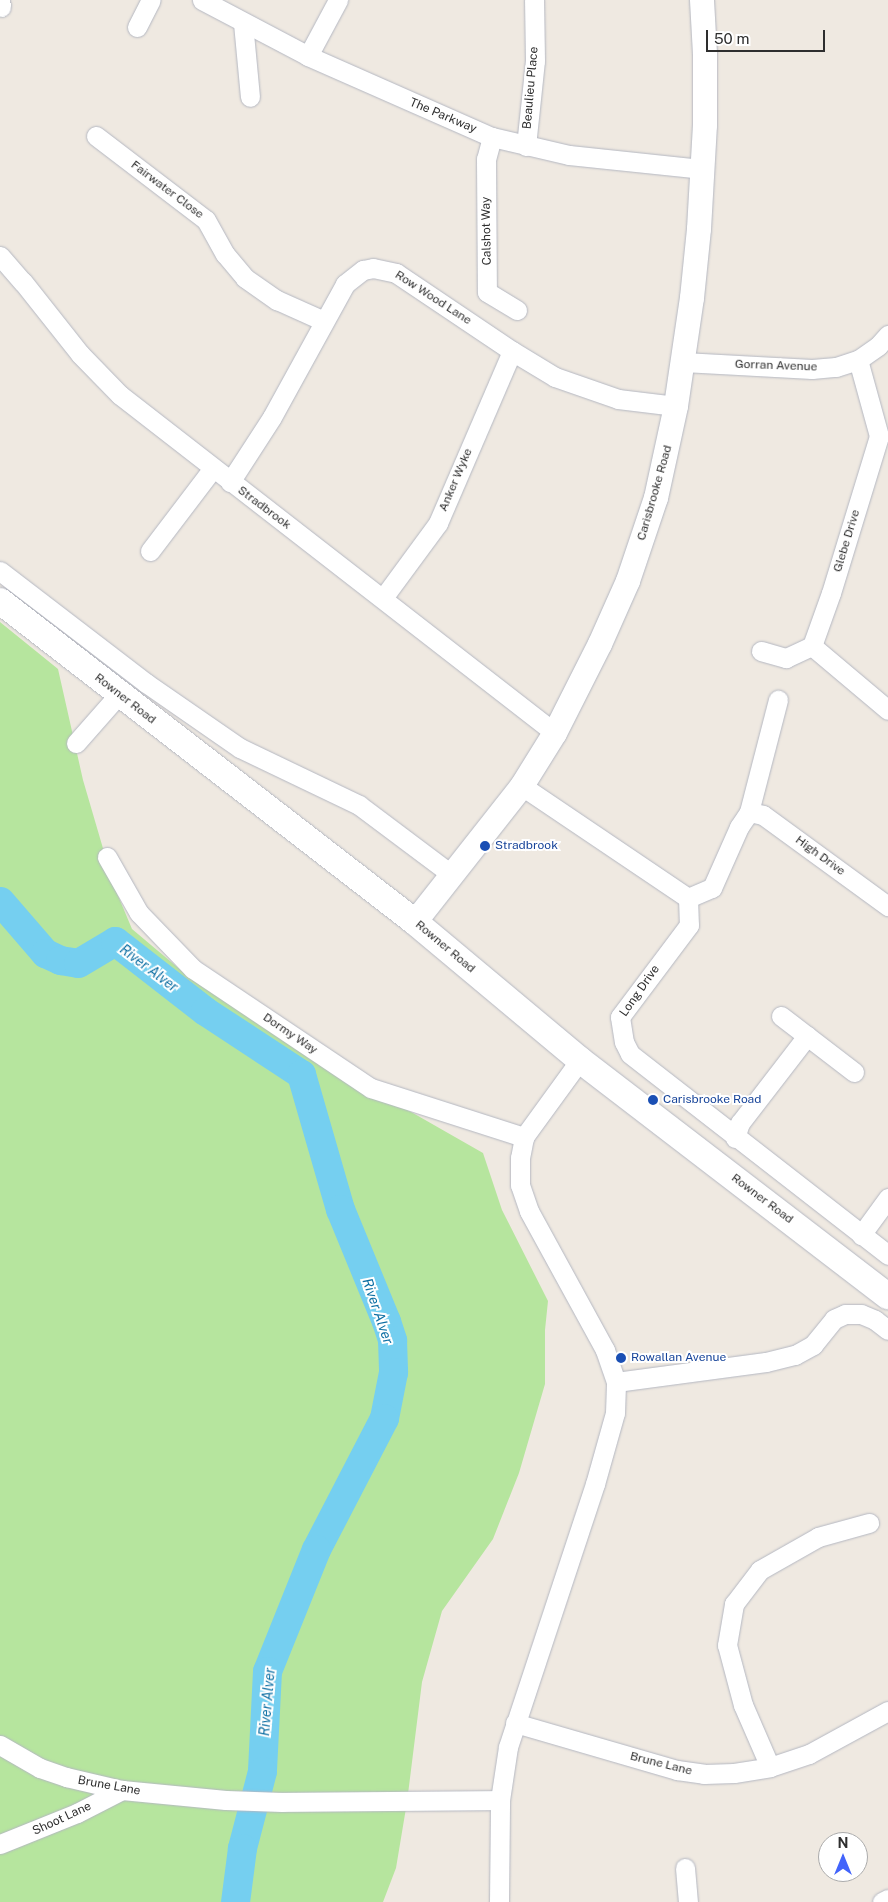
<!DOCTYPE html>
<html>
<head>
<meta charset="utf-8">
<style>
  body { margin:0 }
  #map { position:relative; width:888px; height:1902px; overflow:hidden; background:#efe9e1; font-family:"Public Sans",sans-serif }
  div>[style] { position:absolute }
  .green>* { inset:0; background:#b6e59e }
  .river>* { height:29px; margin:-14.5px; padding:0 14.5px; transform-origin:14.5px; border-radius:14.5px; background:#75cff0 }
  .roads { filter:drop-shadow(0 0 1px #b4b7c1) drop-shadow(0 0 1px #b4b7c1) }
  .minor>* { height:19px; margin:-9.5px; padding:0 9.5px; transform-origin:9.5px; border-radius:9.5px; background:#fff }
  .tertiary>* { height:24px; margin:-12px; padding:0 12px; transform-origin:12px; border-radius:12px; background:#fff }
  .secondary>* { height:26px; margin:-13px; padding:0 13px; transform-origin:13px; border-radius:13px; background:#fff }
  .dots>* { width:14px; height:14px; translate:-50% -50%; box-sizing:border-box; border:2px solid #fff; border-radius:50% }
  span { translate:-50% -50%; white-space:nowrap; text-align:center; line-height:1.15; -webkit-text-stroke:4px #fff; paint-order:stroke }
  .street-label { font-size:12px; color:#2e2e2e }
  .transit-label { font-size:12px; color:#164399 }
  .left { translate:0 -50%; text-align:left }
  .water-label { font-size:14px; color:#0d6fa3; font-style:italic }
  .north { position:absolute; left:818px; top:1832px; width:50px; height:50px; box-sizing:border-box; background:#fff; border:1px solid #ababab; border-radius:50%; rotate:0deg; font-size:14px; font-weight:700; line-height:20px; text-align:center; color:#2e2e2e }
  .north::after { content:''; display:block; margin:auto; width:18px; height:22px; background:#4264fb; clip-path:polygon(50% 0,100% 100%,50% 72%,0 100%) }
  .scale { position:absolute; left:706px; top:30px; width:119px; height:22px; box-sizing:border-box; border:2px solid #2e2e2e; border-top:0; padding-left:6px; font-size:15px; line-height:18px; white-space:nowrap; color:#2e2e2e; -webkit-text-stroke:4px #fff; paint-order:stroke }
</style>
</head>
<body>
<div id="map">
  <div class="green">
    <div style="clip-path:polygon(0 622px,58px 669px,83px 780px,114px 886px,132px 929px,189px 977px,292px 1044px,483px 1153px,502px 1210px,548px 1301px,545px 1330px,545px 1384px,519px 1473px,493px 1539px,442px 1611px,422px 1682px,407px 1802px,396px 1868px,383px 1902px,0 1902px)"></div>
  </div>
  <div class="river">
    <div style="left:0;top:901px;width:69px;rotate:49.1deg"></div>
    <div style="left:45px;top:953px;width:17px;rotate:25deg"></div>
    <div style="left:60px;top:960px;width:18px;rotate:9deg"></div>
    <div style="left:78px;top:963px;width:43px;rotate:-30.7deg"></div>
    <div style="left:115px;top:941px;width:114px;rotate:37.9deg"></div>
    <div style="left:205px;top:1011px;width:115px;rotate:33.3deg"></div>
    <div style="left:301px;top:1074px;width:141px;rotate:73.9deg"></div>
    <div style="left:340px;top:1209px;width:121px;rotate:67.7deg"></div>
    <div style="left:386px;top:1321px;width:20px;rotate:72deg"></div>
    <div style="left:392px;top:1340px;width:32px;rotate:88deg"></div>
    <div style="left:393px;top:1372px;width:47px;rotate:101.1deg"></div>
    <div style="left:384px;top:1418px;width:148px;rotate:117.4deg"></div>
    <div style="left:316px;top:1549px;width:131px;rotate:111.9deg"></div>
    <div style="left:267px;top:1671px;width:100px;rotate:92.9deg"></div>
    <div style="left:262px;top:1771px;width:80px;rotate:104.6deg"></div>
    <div style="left:242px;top:1848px;width:54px;rotate:97.4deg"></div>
  </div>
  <div class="roads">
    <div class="minor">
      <div style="left:0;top:0;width:7px;rotate:82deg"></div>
      <div style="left:202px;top:0;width:120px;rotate:27.8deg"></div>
      <div style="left:308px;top:56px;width:201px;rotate:23.8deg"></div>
      <div style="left:492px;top:137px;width:79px;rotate:13.2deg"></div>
      <div style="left:569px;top:155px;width:135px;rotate:6deg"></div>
      <div style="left:243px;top:23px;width:74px;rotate:84.6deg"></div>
      <div style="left:137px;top:27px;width:30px;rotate:-63deg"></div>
      <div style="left:308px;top:56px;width:64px;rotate:-61.8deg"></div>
      <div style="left:96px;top:136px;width:138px;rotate:37.4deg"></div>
      <div style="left:206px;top:220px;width:39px;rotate:61deg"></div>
      <div style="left:225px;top:254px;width:31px;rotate:50deg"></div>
      <div style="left:245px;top:278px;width:39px;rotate:35deg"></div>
      <div style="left:277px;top:300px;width:51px;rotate:24.1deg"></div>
      <div style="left:492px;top:137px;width:23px;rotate:105deg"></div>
      <div style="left:486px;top:159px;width:133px;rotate:89.6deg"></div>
      <div style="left:487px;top:292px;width:35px;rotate:31deg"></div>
      <div style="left:526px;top:146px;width:85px;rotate:-84deg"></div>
      <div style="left:535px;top:61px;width:61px;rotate:-90.9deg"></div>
      <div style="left:0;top:256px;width:35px;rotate:49deg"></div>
      <div style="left:23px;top:282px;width:92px;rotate:51.6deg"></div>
      <div style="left:80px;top:354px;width:57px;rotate:45.7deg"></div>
      <div style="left:120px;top:395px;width:551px;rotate:37.85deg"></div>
      <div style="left:683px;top:362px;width:129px;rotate:3.1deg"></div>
      <div style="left:812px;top:369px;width:24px;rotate:-5deg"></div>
      <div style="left:836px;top:367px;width:23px;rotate:-18deg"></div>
      <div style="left:858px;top:360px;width:24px;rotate:-35deg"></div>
      <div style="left:878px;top:346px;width:15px;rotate:-48deg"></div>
      <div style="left:230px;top:482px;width:77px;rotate:-57.1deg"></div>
      <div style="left:272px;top:417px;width:152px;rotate:-61.2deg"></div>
      <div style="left:345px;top:284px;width:23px;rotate:-38deg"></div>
      <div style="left:363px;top:270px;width:10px;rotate:-11deg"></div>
      <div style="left:373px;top:268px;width:24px;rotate:12deg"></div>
      <div style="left:396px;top:273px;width:140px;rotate:33.9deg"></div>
      <div style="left:512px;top:351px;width:50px;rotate:31.2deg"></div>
      <div style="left:555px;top:377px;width:67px;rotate:19.2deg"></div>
      <div style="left:618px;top:399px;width:58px;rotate:6.9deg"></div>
      <div style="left:150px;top:551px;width:104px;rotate:-52.8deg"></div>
      <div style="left:0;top:571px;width:184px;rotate:37.5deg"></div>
      <div style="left:146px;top:683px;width:114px;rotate:34.7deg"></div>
      <div style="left:240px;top:748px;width:132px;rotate:25.6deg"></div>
      <div style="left:359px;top:805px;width:115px;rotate:36.9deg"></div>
      <div style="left:383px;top:598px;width:93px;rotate:-53.7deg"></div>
      <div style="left:438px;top:523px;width:187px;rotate:-66.7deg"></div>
      <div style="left:812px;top:646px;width:99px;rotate:40.1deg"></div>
      <div style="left:761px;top:651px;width:26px;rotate:16deg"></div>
      <div style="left:786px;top:658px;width:29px;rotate:-25deg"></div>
      <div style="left:812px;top:646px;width:56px;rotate:-70.3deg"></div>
      <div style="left:831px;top:593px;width:164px;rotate:-73deg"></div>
      <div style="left:879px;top:436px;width:79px;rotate:-105.4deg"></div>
      <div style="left:76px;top:743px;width:65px;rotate:-48.7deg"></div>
      <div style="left:522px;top:786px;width:200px;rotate:34deg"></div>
      <div style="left:688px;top:898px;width:27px;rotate:88deg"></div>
      <div style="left:689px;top:925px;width:115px;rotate:126.9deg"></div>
      <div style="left:620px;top:1017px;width:25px;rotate:81deg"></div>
      <div style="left:624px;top:1042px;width:13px;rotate:63deg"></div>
      <div style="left:630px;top:1054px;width:327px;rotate:37.9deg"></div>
      <div style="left:749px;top:812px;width:14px;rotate:12deg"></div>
      <div style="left:763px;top:815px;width:155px;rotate:36.1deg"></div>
      <div style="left:107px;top:857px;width:64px;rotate:60.3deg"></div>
      <div style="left:139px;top:913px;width:78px;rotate:46deg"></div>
      <div style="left:193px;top:969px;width:214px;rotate:33.8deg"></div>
      <div style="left:371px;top:1088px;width:161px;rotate:17.8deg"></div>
      <div style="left:688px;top:898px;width:26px;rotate:-23deg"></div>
      <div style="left:712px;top:888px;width:67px;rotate:-66.1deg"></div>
      <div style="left:739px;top:827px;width:18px;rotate:-56deg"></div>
      <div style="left:749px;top:812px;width:116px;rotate:-75.5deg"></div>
      <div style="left:781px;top:1016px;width:92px;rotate:37.5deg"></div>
      <div style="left:735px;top:1138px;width:16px;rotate:-72deg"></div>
      <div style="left:740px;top:1123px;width:110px;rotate:-52.4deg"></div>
      <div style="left:861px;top:1235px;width:46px;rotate:-53.9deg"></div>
      <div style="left:616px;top:1382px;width:151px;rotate:-7.6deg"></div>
      <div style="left:766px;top:1362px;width:30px;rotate:-14deg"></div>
      <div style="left:795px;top:1355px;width:21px;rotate:-29deg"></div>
      <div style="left:813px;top:1345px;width:33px;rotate:-51deg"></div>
      <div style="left:834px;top:1319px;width:12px;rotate:-24deg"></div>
      <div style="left:845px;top:1314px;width:16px"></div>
      <div style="left:861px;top:1314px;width:15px;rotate:23deg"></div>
      <div style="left:875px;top:1320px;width:16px;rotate:38deg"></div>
      <div style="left:515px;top:1723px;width:169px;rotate:16.2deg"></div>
      <div style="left:677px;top:1770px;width:27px;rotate:8deg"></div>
      <div style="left:704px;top:1774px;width:30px;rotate:-2deg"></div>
      <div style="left:734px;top:1773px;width:36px;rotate:-9deg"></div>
      <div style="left:770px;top:1767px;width:41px;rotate:-18.4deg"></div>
      <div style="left:809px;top:1754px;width:90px;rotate:-28.6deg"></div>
      <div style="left:0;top:1745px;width:46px;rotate:29.9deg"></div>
      <div style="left:40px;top:1768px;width:28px;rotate:19deg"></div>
      <div style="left:66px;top:1777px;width:57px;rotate:13.1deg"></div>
      <div style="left:122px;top:1790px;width:104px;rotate:5.5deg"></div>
      <div style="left:226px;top:1800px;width:56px;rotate:2deg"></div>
      <div style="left:282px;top:1802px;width:218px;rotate:-0.5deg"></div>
      <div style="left:770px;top:1767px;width:68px;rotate:-113.5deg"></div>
      <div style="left:743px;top:1705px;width:62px;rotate:-104.9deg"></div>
      <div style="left:727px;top:1645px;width:42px;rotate:-80.3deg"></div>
      <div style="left:734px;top:1604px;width:43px;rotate:-52.6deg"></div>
      <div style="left:760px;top:1570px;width:67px;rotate:-29.6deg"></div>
      <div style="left:818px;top:1537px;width:53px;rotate:-15.4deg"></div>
      <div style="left:0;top:1844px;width:83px;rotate:-21.9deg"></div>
      <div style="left:77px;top:1813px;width:51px;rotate:-27.1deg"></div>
      <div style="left:685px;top:1868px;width:34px;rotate:85deg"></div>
      <div style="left:499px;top:1902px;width:102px;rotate:-89.4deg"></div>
      <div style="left:500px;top:1800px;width:54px;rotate:-81.4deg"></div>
      <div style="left:508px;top:1747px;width:277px;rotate:-71.7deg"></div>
      <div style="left:595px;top:1484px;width:74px;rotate:-74.3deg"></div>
      <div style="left:615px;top:1413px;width:31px;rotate:-88deg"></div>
      <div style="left:616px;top:1382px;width:34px;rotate:-109deg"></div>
      <div style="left:605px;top:1350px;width:158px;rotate:-118.7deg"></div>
      <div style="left:529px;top:1211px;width:28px;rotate:-109deg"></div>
      <div style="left:520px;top:1185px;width:27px;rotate:-90deg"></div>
      <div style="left:520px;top:1158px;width:21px;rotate:-79deg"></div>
      <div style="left:524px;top:1137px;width:95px;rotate:-54deg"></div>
      <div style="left:882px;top:1902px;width:7px;rotate:-27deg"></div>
    </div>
    <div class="tertiary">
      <div style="left:415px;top:922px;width:173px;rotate:-51.8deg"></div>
      <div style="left:522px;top:786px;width:62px;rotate:-58.1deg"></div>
      <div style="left:555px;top:733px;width:100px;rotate:-63.2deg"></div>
      <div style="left:600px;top:644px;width:69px;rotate:-66deg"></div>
      <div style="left:628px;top:581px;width:88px;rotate:-71.4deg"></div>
      <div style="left:656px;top:498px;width:94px;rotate:-77.7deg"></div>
      <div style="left:676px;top:406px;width:109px;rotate:-81.6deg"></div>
      <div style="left:692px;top:298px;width:69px;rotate:-84.2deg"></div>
      <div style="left:699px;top:229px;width:104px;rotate:-86.7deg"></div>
      <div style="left:705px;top:125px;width:71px;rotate:-90deg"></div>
      <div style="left:705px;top:54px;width:54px;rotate:-93.2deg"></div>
    </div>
    <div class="secondary">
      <div style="left:0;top:601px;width:525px;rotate:37.72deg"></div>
      <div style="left:415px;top:922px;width:215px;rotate:39.9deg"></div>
      <div style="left:580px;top:1060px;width:388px;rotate:37.5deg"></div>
    </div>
  </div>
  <div class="dots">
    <div style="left:485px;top:846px;background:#1a4fb4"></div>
    <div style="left:653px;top:1100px;background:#1a4fb4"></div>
    <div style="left:621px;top:1358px;background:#1a4fb4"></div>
  </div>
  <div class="street-label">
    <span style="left:531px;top:88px;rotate:-85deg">Beaulieu Place</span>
    <span style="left:443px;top:116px;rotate:23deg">The Parkway</span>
    <span style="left:167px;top:190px;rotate:37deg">Fairwater Close</span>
    <span style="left:487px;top:231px;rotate:-91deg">Calshot Way</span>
    <span style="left:433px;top:298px;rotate:33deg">Row Wood Lane</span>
    <span style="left:776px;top:366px;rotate:2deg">Gorran Avenue</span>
    <span style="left:456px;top:480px;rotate:-67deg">Anker Wyke</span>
    <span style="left:655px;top:493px;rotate:-74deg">Carisbrooke Road</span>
    <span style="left:264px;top:508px;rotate:37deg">Stradbrook</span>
    <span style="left:847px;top:541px;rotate:-73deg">Glebe Drive</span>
    <span style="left:125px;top:699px;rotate:38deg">Rowner Road</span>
    <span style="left:820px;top:856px;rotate:36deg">High Drive</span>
    <span style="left:445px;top:947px;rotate:40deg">Rowner Road</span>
    <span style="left:640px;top:991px;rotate:-55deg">Long Drive</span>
    <span style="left:290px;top:1034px;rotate:34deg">Dormy Way</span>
    <span style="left:762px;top:1199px;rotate:37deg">Rowner Road</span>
    <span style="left:661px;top:1764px;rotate:14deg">Brune Lane</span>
    <span style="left:109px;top:1786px;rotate:10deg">Brune Lane</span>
    <span style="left:62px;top:1819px;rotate:-25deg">Shoot Lane</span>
  </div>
  <div class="transit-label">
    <span class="left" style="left:495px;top:846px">Stradbrook</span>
    <span class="left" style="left:663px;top:1100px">Carisbrooke Road</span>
    <span class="left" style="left:631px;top:1358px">Rowallan Avenue</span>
  </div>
  <div class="water-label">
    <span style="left:149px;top:968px;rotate:37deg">River Alver</span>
    <span style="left:378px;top:1311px;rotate:71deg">River Alver</span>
    <span style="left:267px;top:1702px;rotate:-85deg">River Alver</span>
  </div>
  <div class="north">N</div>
  <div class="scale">50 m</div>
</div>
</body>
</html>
